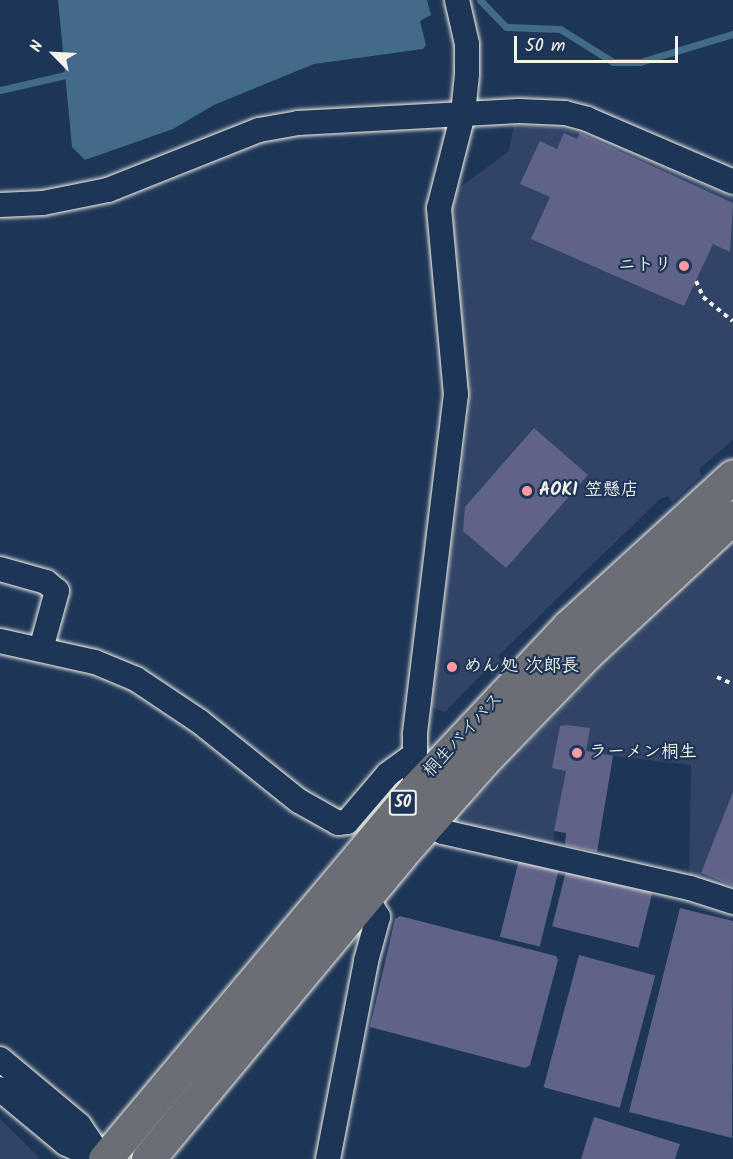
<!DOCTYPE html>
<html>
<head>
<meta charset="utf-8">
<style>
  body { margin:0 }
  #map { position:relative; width:733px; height:1159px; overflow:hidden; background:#1d3557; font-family:Kalam,"Klee One",sans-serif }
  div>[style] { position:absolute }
  .built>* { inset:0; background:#314366 }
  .water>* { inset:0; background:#416b88 }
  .stream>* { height:7px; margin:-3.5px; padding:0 3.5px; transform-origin:3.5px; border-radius:3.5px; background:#416b88 }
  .building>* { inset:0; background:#606388; transform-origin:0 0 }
  .path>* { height:4px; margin-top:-2px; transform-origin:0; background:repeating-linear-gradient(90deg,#f4f1e8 0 4.5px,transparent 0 9px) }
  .roads { filter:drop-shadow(0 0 2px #f4f1e8) drop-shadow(0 0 2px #f4f1e8) }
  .minor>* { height:24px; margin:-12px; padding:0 12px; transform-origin:12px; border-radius:12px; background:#1d3557 }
  .highway>* { height:33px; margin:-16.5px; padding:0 16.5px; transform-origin:16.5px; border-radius:16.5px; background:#6b6f75 }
  .dots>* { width:16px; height:16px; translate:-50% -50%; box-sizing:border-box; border:3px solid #1d3557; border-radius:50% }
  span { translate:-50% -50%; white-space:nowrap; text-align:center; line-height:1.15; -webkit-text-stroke:4.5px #1d3557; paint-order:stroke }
  .shield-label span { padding:2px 4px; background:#1d3557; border:2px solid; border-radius:4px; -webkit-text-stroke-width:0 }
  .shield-label { font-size:16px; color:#f4f1e8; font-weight:700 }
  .poi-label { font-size:18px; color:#f4f1e8; font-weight:700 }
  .right { translate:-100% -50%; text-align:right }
  .left { translate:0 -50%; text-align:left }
  .street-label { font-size:18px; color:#f4f1e8 }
  .north { position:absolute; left:24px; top:24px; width:60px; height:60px; -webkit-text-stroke:4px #1d3557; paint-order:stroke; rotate:294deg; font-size:16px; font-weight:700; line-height:24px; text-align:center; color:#f4f1e8 }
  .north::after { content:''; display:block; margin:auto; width:21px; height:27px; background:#f4f1e8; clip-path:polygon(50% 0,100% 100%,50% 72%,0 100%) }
  .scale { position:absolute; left:514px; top:36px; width:164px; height:27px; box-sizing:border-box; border:3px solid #f4f1e8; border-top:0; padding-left:8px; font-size:18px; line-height:21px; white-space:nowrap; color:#f4f1e8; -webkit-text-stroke:4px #1d3557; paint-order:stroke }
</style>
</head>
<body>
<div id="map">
  <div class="built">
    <div style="clip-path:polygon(514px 125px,557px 127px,598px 137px,733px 198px,733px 440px,699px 469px,701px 476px,672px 502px,668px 496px,660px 499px,500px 654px,498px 657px,503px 663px,492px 675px,487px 669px,445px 712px,431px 707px,469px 412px,452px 198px,455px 191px,509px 151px)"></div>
    <div style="clip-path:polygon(733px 547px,733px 891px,689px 879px,691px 765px,613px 756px,609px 778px,566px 771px,551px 851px,459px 823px,474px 801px,590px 679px)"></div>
    <div style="clip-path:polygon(0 1119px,38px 1156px,39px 1159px,0 1159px)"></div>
  </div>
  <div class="water">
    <div style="clip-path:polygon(58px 0,427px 0,431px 15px,420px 21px,426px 45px,423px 49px,314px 64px,214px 105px,173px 129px,85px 160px,72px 147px)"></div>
  </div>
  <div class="stream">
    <div style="left:480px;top:0;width:37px;rotate:46deg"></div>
    <div style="left:506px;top:27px;width:54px;rotate:2.1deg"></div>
    <div style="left:560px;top:29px;width:62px;rotate:31.9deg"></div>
    <div style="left:613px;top:62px;width:27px"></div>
    <div style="left:640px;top:62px;width:97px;rotate:-16.8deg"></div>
    <div style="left:0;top:90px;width:76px;rotate:-12.9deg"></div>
  </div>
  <div class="building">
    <div style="clip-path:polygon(564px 133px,577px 139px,580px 133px,733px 203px,730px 252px,713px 244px,684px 306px,531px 239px,550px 197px,520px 184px,540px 141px,557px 149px)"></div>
    <div style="clip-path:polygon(534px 428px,588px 475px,506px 568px,463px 531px,465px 507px)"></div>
    <div style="clip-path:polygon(566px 725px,590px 728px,586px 751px,613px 756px,597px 852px,565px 845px,566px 833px,554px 831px,566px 771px,552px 768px,560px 726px)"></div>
    <div style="clip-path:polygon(733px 792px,733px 886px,701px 873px)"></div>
    <div style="left:519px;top:860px;width:41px;height:79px;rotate:14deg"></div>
    <div style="left:566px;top:871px;width:89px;height:57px;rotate:14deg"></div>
    <div style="clip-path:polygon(680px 908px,733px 921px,732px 1138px,629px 1112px)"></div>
    <div style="clip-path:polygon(400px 916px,556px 956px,558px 960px,530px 1065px,525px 1068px,370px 1027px,395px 919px)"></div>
    <div style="left:579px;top:955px;width:79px;height:137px;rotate:15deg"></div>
    <div style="clip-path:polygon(594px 1117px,680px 1144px,675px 1159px,581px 1159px)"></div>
  </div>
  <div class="path">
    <div style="left:696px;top:281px;width:17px;rotate:66deg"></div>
    <div style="left:703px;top:297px;width:38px;rotate:39deg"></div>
    <div style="left:717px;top:677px;width:17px;rotate:24deg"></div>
  </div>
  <div class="roads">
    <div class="minor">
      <div style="left:457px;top:0;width:45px;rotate:77.2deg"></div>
      <div style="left:467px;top:44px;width:30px;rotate:90deg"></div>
      <div style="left:467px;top:74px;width:40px;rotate:95.7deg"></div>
      <div style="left:463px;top:114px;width:97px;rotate:104.3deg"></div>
      <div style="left:439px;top:208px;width:187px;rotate:84.8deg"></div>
      <div style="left:456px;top:394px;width:343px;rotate:96.9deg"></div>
      <div style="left:415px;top:735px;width:55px;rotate:90deg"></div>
      <div style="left:415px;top:790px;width:34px;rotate:66deg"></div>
      <div style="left:429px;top:821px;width:18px;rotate:38deg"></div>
      <div style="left:443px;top:832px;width:253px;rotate:12.8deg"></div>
      <div style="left:690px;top:888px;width:45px;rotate:18deg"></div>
      <div style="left:0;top:205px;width:43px;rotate:-2.7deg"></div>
      <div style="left:43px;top:203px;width:66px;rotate:-11.3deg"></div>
      <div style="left:108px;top:190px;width:162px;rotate:-21.7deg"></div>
      <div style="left:259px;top:130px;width:40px;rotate:-10deg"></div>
      <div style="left:298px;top:123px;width:221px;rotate:-3.1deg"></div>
      <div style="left:519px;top:111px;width:46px;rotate:2.5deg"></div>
      <div style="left:565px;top:113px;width:23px;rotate:15deg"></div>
      <div style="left:587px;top:119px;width:159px;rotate:23.3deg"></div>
      <div style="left:0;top:569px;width:48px;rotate:15.8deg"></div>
      <div style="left:46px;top:582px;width:14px;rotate:39deg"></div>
      <div style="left:57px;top:591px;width:60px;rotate:105.4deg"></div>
      <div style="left:0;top:641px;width:97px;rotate:12.5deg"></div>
      <div style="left:95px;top:662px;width:44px;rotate:22.5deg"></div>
      <div style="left:136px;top:679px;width:76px;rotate:33.7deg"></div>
      <div style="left:199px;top:721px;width:128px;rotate:38.7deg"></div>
      <div style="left:299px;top:801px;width:45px;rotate:29.4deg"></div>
      <div style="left:338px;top:823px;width:9px;rotate:-6deg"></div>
      <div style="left:347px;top:822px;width:63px;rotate:-49.5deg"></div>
      <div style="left:388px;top:774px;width:32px;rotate:-36deg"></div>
      <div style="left:0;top:1059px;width:103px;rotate:39.9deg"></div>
      <div style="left:79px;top:1125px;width:41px;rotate:55.9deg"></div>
      <div style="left:0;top:1089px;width:85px;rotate:39.7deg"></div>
      <div style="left:65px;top:1143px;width:38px;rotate:25deg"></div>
      <div style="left:328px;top:1159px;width:202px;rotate:-79.1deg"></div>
      <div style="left:366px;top:961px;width:46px;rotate:-74.7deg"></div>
      <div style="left:378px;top:917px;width:23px;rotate:-121deg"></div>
    </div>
    <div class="highway">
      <div style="left:105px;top:1159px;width:482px;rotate:-50deg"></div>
      <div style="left:415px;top:790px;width:225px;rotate:-46.8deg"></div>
      <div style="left:569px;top:626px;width:222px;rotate:-42.4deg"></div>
      <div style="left:148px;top:1159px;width:395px;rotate:-50.3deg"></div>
      <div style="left:400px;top:855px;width:125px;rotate:-48.6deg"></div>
      <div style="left:483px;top:761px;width:147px;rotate:-46.1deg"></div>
      <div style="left:585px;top:655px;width:202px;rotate:-43deg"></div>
    </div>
  </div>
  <div class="dots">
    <div style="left:684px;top:266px;background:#ff9aa2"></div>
    <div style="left:527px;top:491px;background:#ff9aa2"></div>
    <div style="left:452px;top:667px;background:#ff9aa2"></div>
    <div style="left:577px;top:753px;background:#ff9aa2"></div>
  </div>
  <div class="shield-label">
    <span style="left:403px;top:803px">50</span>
  </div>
  <div class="poi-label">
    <span class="right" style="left:672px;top:266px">ニトリ</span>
    <span class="left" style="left:539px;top:491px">AOKI 笠懸店</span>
    <span class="left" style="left:464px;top:667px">めん処 次郎長</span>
    <span class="left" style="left:589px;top:753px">ラーメン桐生</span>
  </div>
  <div class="street-label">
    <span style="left:464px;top:736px;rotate:-47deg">桐生バイパス</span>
  </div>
  <div class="north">N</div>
  <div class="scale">50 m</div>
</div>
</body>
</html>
